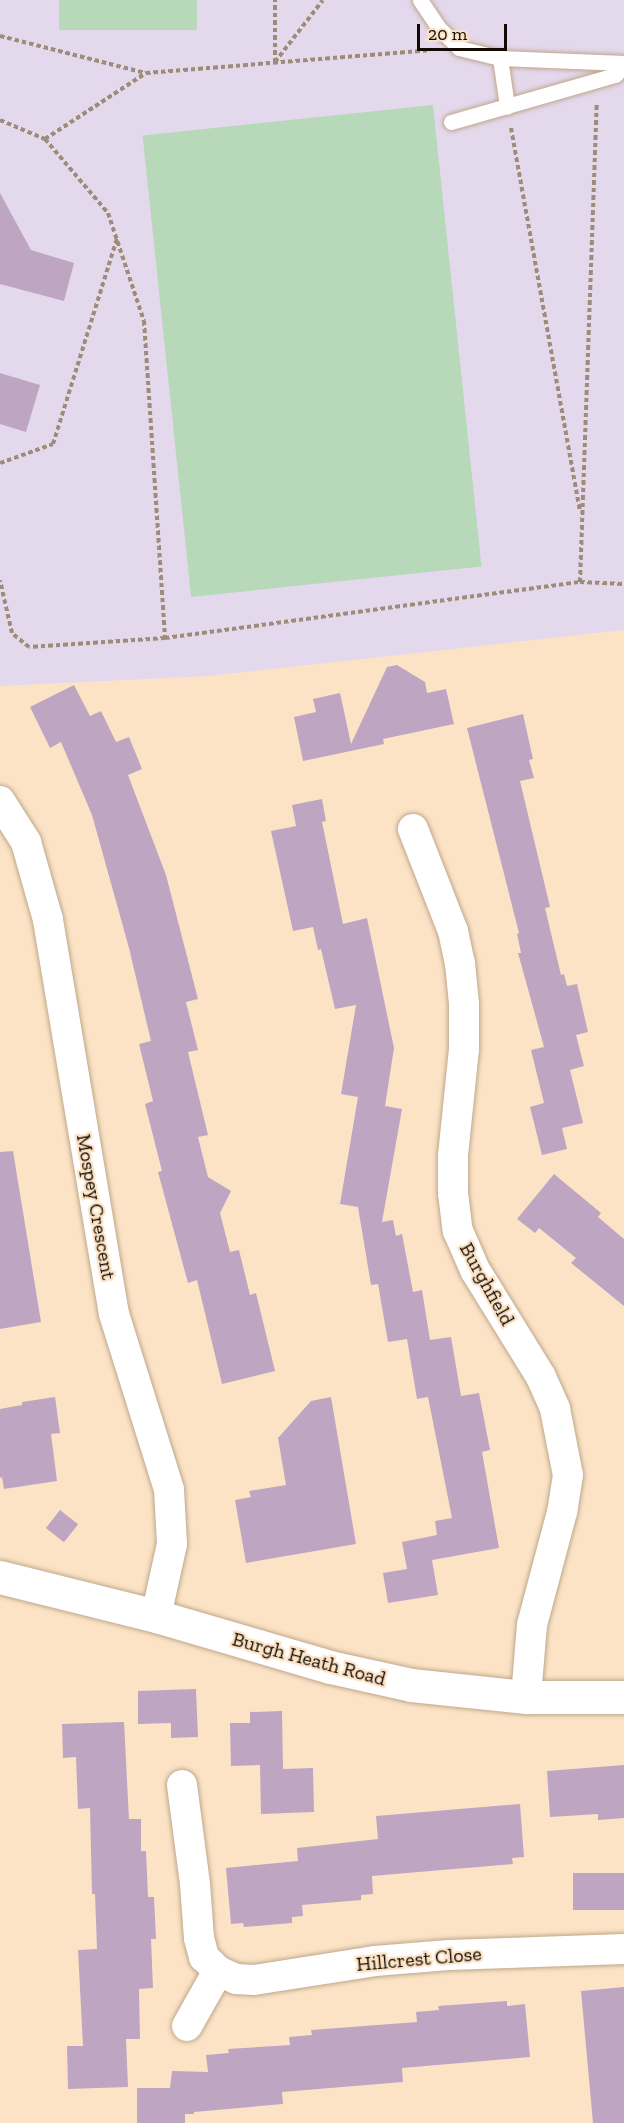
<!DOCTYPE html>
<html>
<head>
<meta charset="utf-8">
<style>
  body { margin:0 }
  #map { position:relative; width:624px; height:2123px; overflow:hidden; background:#fce3c6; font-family:"Zilla Slab",serif }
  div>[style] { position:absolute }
  .education>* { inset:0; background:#e4d8ed }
  .green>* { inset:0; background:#b7d9ba; transform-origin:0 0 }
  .building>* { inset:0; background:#bea6c3; transform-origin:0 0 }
  .path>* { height:4px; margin-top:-2px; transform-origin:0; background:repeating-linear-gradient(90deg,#9e8c78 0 4.5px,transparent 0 7.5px) }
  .roads { filter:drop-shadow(0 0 2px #bfa78c) drop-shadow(0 0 2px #bfa78c) }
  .lane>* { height:15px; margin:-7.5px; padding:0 7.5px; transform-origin:7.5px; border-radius:7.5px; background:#fff }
  .street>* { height:30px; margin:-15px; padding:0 15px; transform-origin:15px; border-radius:15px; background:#fff }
  .secondary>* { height:33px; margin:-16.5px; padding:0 16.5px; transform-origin:16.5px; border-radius:16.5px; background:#fff }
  span { translate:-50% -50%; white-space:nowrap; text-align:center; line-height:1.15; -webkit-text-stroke:4.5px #fce3c6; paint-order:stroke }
  .street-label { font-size:20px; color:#120a03 }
  .scale { position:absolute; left:417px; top:24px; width:90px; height:27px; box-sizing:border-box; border:3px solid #120a03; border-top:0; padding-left:8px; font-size:18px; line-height:21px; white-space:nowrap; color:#120a03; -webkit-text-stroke:4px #fce3c6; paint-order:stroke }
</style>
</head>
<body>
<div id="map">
  <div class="education">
    <div style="clip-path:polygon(0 0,624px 0,624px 630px,209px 676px,0 686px)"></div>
  </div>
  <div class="green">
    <div style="left:59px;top:0;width:138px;height:30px"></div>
    <div style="left:433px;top:105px;width:464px;height:292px;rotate:84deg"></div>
  </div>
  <div class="building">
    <div style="clip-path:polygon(0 193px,31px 250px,74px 263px,64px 301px,0 284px)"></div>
    <div style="clip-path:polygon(0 373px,40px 385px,26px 432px,0 424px)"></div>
    <div style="clip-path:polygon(397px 665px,425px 682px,427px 693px,446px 689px,454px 724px,383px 739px,384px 744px,303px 761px,294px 717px,316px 712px,313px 699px,340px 693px,351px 744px,387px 667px)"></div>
    <div style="clip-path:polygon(74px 685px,90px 716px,101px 711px,116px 742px,129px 737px,142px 769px,128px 775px,166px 875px,198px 999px,186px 1002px,198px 1050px,188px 1052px,208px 1135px,198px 1137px,208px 1177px,231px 1191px,220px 1213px,230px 1252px,239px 1250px,250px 1295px,256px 1293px,275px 1371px,222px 1384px,197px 1280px,188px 1283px,158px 1172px,162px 1171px,145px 1104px,153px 1101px,139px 1044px,151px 1041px,129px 948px,92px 815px,61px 742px,50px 748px,30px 707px)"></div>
    <div style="clip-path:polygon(523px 714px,533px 759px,529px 760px,534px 778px,520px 781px,550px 907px,545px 908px,561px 975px,564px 974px,567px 986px,577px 984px,588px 1032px,576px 1035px,584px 1066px,570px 1070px,583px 1123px,562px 1128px,567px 1149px,542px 1155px,530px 1107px,544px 1103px,531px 1050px,544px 1047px,518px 953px,521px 953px,517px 934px,519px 933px,467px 728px)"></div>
    <div style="clip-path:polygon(322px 799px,326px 821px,322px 822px,343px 924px,367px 918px,394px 1048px,385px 1106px,402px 1109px,382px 1222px,393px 1220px,396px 1236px,402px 1234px,413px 1292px,422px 1290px,430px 1340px,451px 1337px,461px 1396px,479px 1393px,490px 1450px,482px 1452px,499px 1548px,432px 1560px,438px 1595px,388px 1603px,383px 1573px,407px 1569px,402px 1542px,437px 1535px,435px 1521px,452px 1518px,428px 1397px,417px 1399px,407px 1339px,388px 1342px,378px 1284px,371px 1285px,358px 1207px,340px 1204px,358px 1097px,341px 1094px,356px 1005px,335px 1009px,321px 949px,318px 950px,313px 927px,293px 931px,271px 831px,296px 826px,292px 805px)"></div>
    <div style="clip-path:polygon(13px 1151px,41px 1322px,0 1329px,0 1152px)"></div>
    <div style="clip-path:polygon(554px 1174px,601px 1213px,598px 1217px,624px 1239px,624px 1306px,571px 1263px,576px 1258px,539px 1228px,535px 1233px,517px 1219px)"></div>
    <div style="clip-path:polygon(55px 1397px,60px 1433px,51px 1434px,57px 1481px,4px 1489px,2px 1477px,0 1478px,0 1409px,22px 1405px,22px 1402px)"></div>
    <div style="clip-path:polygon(331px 1397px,356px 1544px,246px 1563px,235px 1500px,251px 1497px,249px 1491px,286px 1485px,278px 1438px,311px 1401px)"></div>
    <div style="left:60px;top:1510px;width:23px;height:23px;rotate:38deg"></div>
    <div style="clip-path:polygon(196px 1689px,198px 1737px,171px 1738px,171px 1723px,138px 1724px,138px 1691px)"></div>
    <div style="clip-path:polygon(282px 1711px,283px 1769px,313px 1768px,314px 1812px,261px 1814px,260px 1765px,231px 1766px,230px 1723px,250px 1723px,250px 1712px)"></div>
    <div style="clip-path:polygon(124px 1722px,129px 1819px,141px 1819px,141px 1851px,146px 1851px,148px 1897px,154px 1897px,156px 1939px,151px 1939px,153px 1988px,139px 1989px,140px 2039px,126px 2039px,128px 2087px,68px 2089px,67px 2046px,83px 2046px,78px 1950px,97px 1949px,95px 1894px,92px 1894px,90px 1808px,78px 1809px,76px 1757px,63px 1758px,62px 1724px)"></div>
    <div style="clip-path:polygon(624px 1765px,624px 1818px,598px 1820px,598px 1814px,550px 1817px,547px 1771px)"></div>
    <div style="clip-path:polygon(520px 1804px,524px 1857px,512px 1858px,513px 1864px,372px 1876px,373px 1894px,361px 1895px,361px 1900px,302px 1905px,303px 1916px,292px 1917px,292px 1923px,244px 1927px,243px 1923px,231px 1924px,226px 1868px,298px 1861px,297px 1848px,378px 1839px,376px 1816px)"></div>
    <div style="left:624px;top:1873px;width:37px;height:51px;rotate:90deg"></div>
    <div style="clip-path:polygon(624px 1987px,624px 2123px,593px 2123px,581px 1991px)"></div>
    <div style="clip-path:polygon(507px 2001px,507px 2006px,525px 2004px,530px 2057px,402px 2068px,403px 2082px,282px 2092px,283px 2104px,194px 2112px,194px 2114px,185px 2114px,185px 2123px,137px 2123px,137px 2088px,170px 2088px,172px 2071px,208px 2072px,206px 2055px,229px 2053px,228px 2049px,290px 2045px,289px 2037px,312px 2035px,311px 2030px,417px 2022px,416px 2012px,439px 2010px,438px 2006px)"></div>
  </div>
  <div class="path">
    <div style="left:0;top:36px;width:150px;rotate:14.3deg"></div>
    <div style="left:275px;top:62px;width:78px;rotate:-52.3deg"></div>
    <div style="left:275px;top:62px;width:62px;rotate:-90deg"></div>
    <div style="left:0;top:120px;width:49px;rotate:22.9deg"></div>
    <div style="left:45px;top:139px;width:97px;rotate:49.6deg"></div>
    <div style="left:108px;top:213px;width:114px;rotate:71.6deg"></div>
    <div style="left:144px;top:321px;width:318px;rotate:86.2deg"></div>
    <div style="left:165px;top:638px;width:136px;rotate:176.2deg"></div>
    <div style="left:29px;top:647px;width:22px;rotate:-141deg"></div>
    <div style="left:12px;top:633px;width:54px;rotate:-102.8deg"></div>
    <div style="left:511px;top:128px;width:389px;rotate:79.8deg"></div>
    <div style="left:45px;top:139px;width:121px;rotate:-33.2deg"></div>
    <div style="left:146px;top:73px;width:284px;rotate:-4.6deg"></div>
    <div style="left:0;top:463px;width:56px;rotate:-19.7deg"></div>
    <div style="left:53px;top:444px;width:215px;rotate:-72.7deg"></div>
    <div style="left:580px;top:582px;width:44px;rotate:2.6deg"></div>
    <div style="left:165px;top:638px;width:419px;rotate:-7.7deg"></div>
    <div style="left:580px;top:582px;width:479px;rotate:-88deg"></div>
  </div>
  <div class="roads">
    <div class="lane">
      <div style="left:420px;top:0;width:34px;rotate:56deg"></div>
      <div style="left:439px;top:28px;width:28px;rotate:45deg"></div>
      <div style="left:459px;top:48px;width:42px;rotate:13.7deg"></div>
      <div style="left:500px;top:58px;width:124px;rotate:2.3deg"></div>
      <div style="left:500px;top:58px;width:49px;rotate:81.7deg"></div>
      <div style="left:451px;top:122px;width:171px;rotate:-16deg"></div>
      <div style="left:615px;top:75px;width:13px;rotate:-45deg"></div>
    </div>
    <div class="street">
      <div style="left:0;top:801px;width:49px;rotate:57.6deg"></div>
      <div style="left:26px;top:842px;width:81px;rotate:74.2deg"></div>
      <div style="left:48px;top:920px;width:399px;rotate:80.5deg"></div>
      <div style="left:114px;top:1314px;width:184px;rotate:72.6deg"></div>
      <div style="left:169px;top:1490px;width:54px;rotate:86.8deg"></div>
      <div style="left:172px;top:1544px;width:74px;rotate:102.5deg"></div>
      <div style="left:413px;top:829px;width:110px;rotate:68.6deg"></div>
      <div style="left:453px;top:931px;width:33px;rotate:78deg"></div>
      <div style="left:460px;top:963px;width:41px;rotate:84.4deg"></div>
      <div style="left:464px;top:1004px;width:45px;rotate:90deg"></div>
      <div style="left:464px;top:1049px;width:108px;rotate:95.9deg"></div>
      <div style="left:453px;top:1156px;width:37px;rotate:90deg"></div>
      <div style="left:453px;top:1193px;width:38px;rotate:83deg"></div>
      <div style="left:458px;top:1231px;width:43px;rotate:66.4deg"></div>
      <div style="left:475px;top:1270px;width:126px;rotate:58.3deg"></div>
      <div style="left:541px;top:1377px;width:35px;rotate:66deg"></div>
      <div style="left:555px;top:1409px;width:67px;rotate:78.9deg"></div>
      <div style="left:568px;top:1475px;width:37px;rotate:99deg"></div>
      <div style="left:562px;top:1512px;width:117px;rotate:104.9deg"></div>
      <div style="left:532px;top:1625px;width:72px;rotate:94.8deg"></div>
      <div style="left:182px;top:1785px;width:100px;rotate:82.5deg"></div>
      <div style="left:195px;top:1884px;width:54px;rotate:85.8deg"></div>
      <div style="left:199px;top:1938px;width:20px;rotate:75deg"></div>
      <div style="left:204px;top:1957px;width:20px;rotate:45deg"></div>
      <div style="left:218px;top:1971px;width:20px;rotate:24deg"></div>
      <div style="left:236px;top:1979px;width:18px;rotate:3deg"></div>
      <div style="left:254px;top:1980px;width:122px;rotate:-8.9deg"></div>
      <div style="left:375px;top:1961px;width:74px;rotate:-4.6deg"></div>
      <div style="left:449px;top:1955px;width:175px;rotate:-2deg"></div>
      <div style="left:187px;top:2026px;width:63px;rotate:-60.6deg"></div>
    </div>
    <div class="secondary">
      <div style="left:0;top:1577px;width:161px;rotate:14deg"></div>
      <div style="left:156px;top:1616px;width:181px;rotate:16.3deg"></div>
      <div style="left:330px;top:1667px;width:83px;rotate:12.5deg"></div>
      <div style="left:411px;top:1685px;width:116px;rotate:6deg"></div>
      <div style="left:526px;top:1697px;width:98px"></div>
    </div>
  </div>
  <div class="street-label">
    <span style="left:96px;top:1207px;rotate:80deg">Mospey Crescent</span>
    <span style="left:487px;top:1284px;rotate:61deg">Burghfield</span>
    <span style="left:309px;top:1659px;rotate:15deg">Burgh Heath Road</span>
    <span style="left:419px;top:1959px;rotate:-5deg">Hillcrest Close</span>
  </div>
  <div class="scale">20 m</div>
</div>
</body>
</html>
